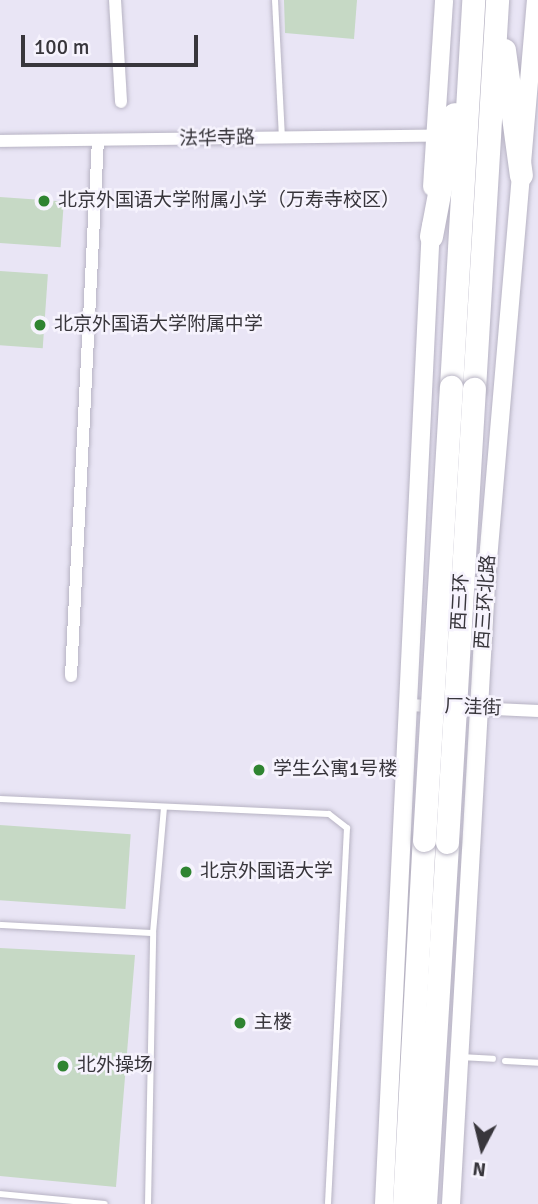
<!DOCTYPE html>
<html>
<head>
<meta charset="utf-8">
<style>
  body { margin:0 }
  #map { position:relative; width:538px; height:1204px; overflow:hidden; background:#e9e5f5; font-family:Signika,"Noto Sans SC",sans-serif }
  div>[style] { position:absolute }
  .green>* { inset:0; background:#c6d9c5; transform-origin:0 0 }
  .roads { filter:drop-shadow(0 0 2px #b7b3c3) drop-shadow(0 0 2px #b7b3c3) }
  .lane>* { height:6px; margin:-3px; padding:0 3px; transform-origin:3px; border-radius:3px; background:#fff }
  .street>* { height:12px; margin:-6px; padding:0 6px; transform-origin:6px; border-radius:6px; background:#fff }
  .secondary>* { height:18px; margin:-9px; padding:0 9px; transform-origin:9px; border-radius:9px; background:#fff }
  .highway>* { height:23px; margin:-11.5px; padding:0 11.5px; transform-origin:11.5px; border-radius:11.5px; background:#fff }
  .bridges { filter:drop-shadow(0 0 2px #b7b3c3) drop-shadow(0 0 2px #b7b3c3) }
  .highway-bridge>* { height:23px; margin:-11.5px; padding:0 11.5px; transform-origin:11.5px; border-radius:11.5px; background:#fff }
  .dots>* { width:19px; height:19px; translate:-50% -50%; box-sizing:border-box; border:4px solid #f6f3fd; border-radius:50% }
  span { translate:-50% -50%; white-space:nowrap; text-align:center; line-height:1.15; -webkit-text-stroke:5px #f6f3fd; paint-order:stroke }
  .street-label { font-size:19px; color:#38363c }
  .poi-label { font-size:19px; color:#38363c }
  .left { translate:0 -50%; text-align:left }
  .north { position:absolute; left:447px; top:1113px; width:70px; height:70px; -webkit-text-stroke:5px #f6f3fd; paint-order:stroke; rotate:187deg; font-size:19px; font-weight:700; line-height:28px; text-align:center; color:#38363c }
  .north::after { content:''; display:block; margin:auto; width:24px; height:32px; background:#38363c; clip-path:polygon(50% 0,100% 100%,50% 72%,0 100%) }
  .scale { position:absolute; left:21px; top:35px; width:177px; height:32px; box-sizing:border-box; border:4px solid #38363c; border-top:0; padding-left:9px; font-size:21px; line-height:24px; white-space:nowrap; color:#38363c; -webkit-text-stroke:5px #f6f3fd; paint-order:stroke }
</style>
</head>
<body>
<div id="map">
  <div class="green">
    <div style="clip-path:polygon(284px 0,357px 0,354px 39px,285px 33px)"></div>
    <div style="left:0;top:197px;width:64px;height:46px;rotate:4deg"></div>
    <div style="left:0;top:271px;width:48px;height:74px;rotate:4deg"></div>
    <div style="left:0;top:825px;width:131px;height:75px;rotate:4deg"></div>
    <div style="clip-path:polygon(0 948px,135px 955px,116px 1187px,0 1176px)"></div>
  </div>
  <div class="roads">
    <div class="lane">
      <div style="left:275px;top:0;width:138px;rotate:87.1deg"></div>
      <div style="left:0;top:799px;width:329px;rotate:2.6deg"></div>
      <div style="left:329px;top:814px;width:23px;rotate:38deg"></div>
      <div style="left:347px;top:828px;width:376px;rotate:92.9deg"></div>
      <div style="left:0;top:925px;width:153px;rotate:3deg"></div>
      <div style="left:460px;top:1057px;width:33px;rotate:3deg"></div>
      <div style="left:505px;top:1061px;width:33px;rotate:3deg"></div>
      <div style="left:0;top:1194px;width:105px;rotate:5.4deg"></div>
      <div style="left:148px;top:1204px;width:271px;rotate:-88.9deg"></div>
      <div style="left:153px;top:933px;width:125px;rotate:-85deg"></div>
    </div>
    <div class="street">
      <div style="left:115px;top:0;width:102px;rotate:86.6deg"></div>
      <div style="left:0;top:141px;width:434px;rotate:-0.7deg"></div>
      <div style="left:71px;top:676px;width:537px;rotate:-87.12deg"></div>
      <div style="left:408px;top:705px;width:130px;rotate:2.6deg"></div>
    </div>
    <div class="secondary">
      <div style="left:432px;top:187px;width:187px;rotate:-86.3deg"></div>
      <div style="left:384px;top:1204px;width:980px;rotate:-87.25deg"></div>
      <div style="left:451px;top:1204px;width:622px;rotate:-86.77deg"></div>
      <div style="left:486px;top:583px;width:585px;rotate:-85.1deg"></div>
    </div>
    <div class="highway">
      <div style="left:504px;top:50px;width:126px;rotate:82.3deg"></div>
      <div style="left:431px;top:236px;width:124px;rotate:-79.3deg"></div>
      <div style="left:451px;top:387px;width:388px;rotate:-86.7deg"></div>
      <div style="left:474px;top:389px;width:390px;rotate:-86.6deg"></div>
      <div style="left:404px;top:1204px;width:365px;rotate:-86.9deg"></div>
      <div style="left:425px;top:1204px;width:363px;rotate:-86.5deg"></div>
    </div>
  </div>
  <div class="bridges">
    <div class="highway-bridge">
      <div style="left:424px;top:840px;width:454px;rotate:-86.6deg"></div>
      <div style="left:447px;top:842px;width:454px;rotate:-86.6deg"></div>
    </div>
  </div>
  <div class="dots">
    <div style="left:44px;top:201px;background:#2f8431"></div>
    <div style="left:40px;top:325px;background:#2f8431"></div>
    <div style="left:259px;top:770px;background:#2f8431"></div>
    <div style="left:186px;top:872px;background:#2f8431"></div>
    <div style="left:240px;top:1023px;background:#2f8431"></div>
    <div style="left:63px;top:1066px;background:#2f8431"></div>
  </div>
  <div class="street-label">
    <span style="left:217px;top:139px;rotate:-1deg">法华寺路</span>
    <span style="left:461px;top:602px;rotate:-87deg">西三环</span>
    <span style="left:486px;top:602px;rotate:-86deg">西三环北路</span>
    <span style="left:473px;top:708px;rotate:2deg">厂洼街</span>
  </div>
  <div class="poi-label">
    <span class="left" style="left:58px;top:201px">北京外国语大学附属小学（万寿寺校区）</span>
    <span class="left" style="left:54px;top:325px">北京外国语大学附属中学</span>
    <span class="left" style="left:273px;top:770px">学生公寓1号楼</span>
    <span class="left" style="left:200px;top:872px">北京外国语大学</span>
    <span class="left" style="left:254px;top:1023px">主楼</span>
    <span class="left" style="left:77px;top:1066px">北外操场</span>
  </div>
  <div class="north">N</div>
  <div class="scale">100 m</div>
</div>
</body>
</html>
